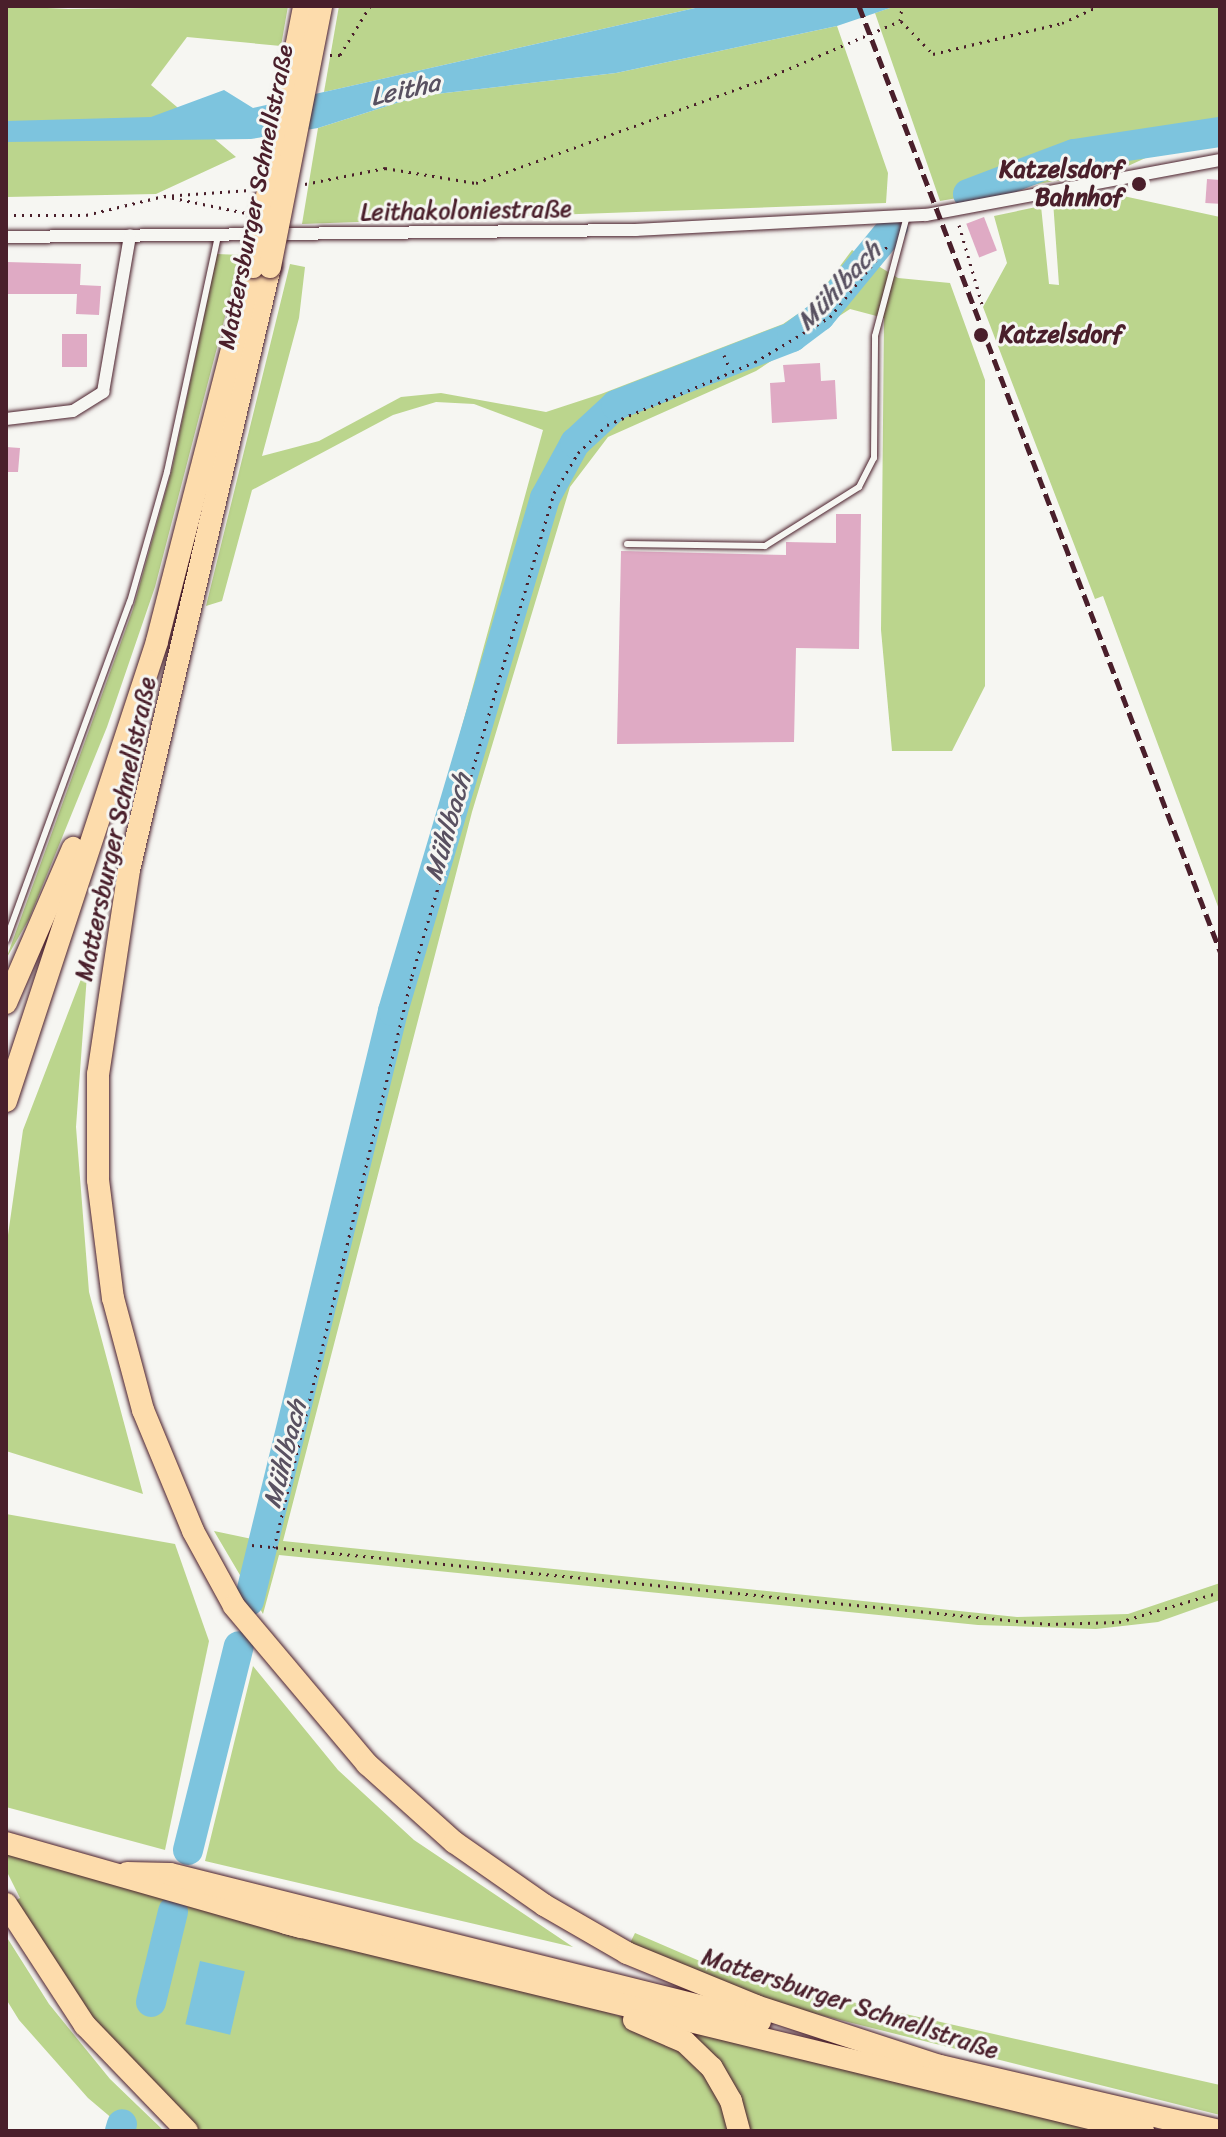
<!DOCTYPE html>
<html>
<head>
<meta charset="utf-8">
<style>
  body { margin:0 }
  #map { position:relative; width:1226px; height:2137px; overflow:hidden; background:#f6f6f2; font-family:Sriracha,sans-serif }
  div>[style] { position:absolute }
  .green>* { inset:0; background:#bbd58d }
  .water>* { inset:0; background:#7dc4de; transform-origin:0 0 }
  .river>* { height:30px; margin:-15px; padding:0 15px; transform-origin:15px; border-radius:15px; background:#7dc4de }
  .building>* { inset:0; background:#dfaac4; transform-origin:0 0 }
  .path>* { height:3px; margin-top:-1.5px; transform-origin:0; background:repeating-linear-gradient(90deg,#4a1f2b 0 2px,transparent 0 8px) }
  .roads { filter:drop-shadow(0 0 2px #4a1f2b) drop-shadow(0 0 2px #4a1f2b) }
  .service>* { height:6px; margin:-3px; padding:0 3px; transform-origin:3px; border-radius:3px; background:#f6f6f2 }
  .minor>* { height:12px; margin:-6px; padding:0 6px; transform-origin:6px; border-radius:6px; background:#f6f6f2 }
  .trunk>* { height:22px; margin:-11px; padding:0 11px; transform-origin:11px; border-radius:11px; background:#fddcac }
  .rail>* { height:5px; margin-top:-2.5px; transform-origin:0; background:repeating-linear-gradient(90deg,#4a1f2b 0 12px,transparent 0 18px) }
  .bridges { filter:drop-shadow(0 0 2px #4a1f2b) drop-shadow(0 0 2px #4a1f2b) }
  .trunk-bridge>* { height:22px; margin:-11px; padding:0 11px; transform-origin:11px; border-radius:11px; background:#fddcac }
  .dots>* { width:22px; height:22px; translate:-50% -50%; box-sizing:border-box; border:4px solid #f6f6f2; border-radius:50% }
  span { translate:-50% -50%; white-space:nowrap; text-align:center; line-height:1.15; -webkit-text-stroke:6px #f6f6f2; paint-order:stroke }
  .poi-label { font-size:24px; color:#4a1f2b; font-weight:700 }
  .right { translate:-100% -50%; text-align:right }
  .left { translate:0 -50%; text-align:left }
  .street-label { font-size:24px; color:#4a1f2b }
  .water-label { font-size:26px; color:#595161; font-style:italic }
  .frame { position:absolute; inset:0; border:8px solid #4a1f2b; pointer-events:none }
</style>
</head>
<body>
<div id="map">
  <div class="green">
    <div style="clip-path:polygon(6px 6px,68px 9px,288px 6px,281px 46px,187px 37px,151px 85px,236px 157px,156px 194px,6px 197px)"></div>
    <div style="clip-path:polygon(339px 6px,704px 6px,324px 92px)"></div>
    <div style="clip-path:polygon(896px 6px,1220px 6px,1220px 145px,1163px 150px,1128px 166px,1107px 161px,1067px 179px,940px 201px,875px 13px)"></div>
    <div style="clip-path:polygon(837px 26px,888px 173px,886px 203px,302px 224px,318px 128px,419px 96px,616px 73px)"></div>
    <div style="clip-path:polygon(1114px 194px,1220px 217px,1220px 912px,1103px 596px,1095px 599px,983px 307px,1007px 263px,994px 216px,1041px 206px,1049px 284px,1059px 285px,1053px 201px)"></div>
    <div style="clip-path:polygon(852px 250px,898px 278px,950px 283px,985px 380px,985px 686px,952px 751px,892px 751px,881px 630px,884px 318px,850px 309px,756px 371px,608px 437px,570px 487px,472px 812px,283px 1541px,1017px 1617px,1128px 1614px,1220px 1583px,1220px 1600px,1158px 1622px,1096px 1629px,978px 1625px,279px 1555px,263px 1614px,214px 1531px,252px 1539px,414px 902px,543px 430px,474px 404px,436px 402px,393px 415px,252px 490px,222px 601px,206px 606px,290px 264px,305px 267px,299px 318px,262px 456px,319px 441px,401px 397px,441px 393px,546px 412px,601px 394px,783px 324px,811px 305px)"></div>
    <div style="clip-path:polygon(217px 254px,241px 255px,155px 587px,107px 727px,29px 919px,6px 959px,133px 609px,172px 469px)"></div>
    <div style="clip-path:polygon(88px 961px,76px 1127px,89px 1292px,143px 1494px,6px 1451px,6px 1249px,23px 1130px)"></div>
    <div style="clip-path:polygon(6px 1514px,175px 1544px,209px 1641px,165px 1850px,6px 1807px)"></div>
    <div style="clip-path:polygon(253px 1666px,338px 1770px,414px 1840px,573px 1947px,205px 1861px)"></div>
    <div style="clip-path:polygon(6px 1843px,652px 2025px,707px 2024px,1143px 2131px,187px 2131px,158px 2104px,7px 1905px,20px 1898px,6px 1870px)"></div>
    <div style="clip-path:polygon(635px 1933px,716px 1968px,790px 1988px,1220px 2085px,1220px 2115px,784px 2006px,630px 1943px)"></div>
    <div style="clip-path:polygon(6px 1936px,49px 2004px,110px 2079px,164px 2131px,127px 2131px,88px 2098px,19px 2020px,6px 1999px)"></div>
  </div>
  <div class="water">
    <div style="clip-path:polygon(704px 6px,896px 6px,837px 26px,616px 73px,419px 96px,318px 128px,251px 139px,6px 142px,6px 121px,151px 117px,224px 90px,253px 108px)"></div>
    <div style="left:200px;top:1961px;width:46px;height:65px;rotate:13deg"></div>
  </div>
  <div class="river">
    <div style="left:968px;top:194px;width:113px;rotate:-20.7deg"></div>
    <div style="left:1074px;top:154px;width:148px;rotate:-8.6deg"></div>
    <div style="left:249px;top:1601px;width:607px;rotate:-76.28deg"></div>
    <div style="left:393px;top:1011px;width:535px;rotate:-73.5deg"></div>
    <div style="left:545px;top:498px;width:63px;rotate:-61.4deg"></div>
    <div style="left:575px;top:443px;width:56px;rotate:-42.8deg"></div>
    <div style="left:616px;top:405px;width:189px;rotate:-21.1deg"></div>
    <div style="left:792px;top:337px;width:35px;rotate:-37deg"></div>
    <div style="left:820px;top:316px;width:115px;rotate:-50.6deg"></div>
    <div style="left:188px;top:1850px;width:210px;rotate:-76deg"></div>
    <div style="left:151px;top:2002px;width:93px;rotate:-76.3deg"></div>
    <div style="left:120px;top:2131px;width:7px;rotate:-74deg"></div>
  </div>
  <div class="building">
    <div style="left:1207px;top:179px;width:13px;height:24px;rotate:4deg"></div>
    <div style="left:984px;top:217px;width:36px;height:19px;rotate:69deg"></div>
    <div style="clip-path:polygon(6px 262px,81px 264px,80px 285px,101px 286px,99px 315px,76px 314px,77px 294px,6px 294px)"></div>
    <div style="left:62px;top:334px;width:25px;height:33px"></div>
    <div style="clip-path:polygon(820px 363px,821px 381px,835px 380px,837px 419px,772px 423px,770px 383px,785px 382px,783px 365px)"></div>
    <div style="clip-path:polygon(6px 447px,20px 448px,18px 472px,6px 472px)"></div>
    <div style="clip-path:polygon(836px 514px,861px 514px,859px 649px,796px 648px,794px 742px,617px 744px,621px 551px,786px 555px,786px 542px,836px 543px)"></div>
  </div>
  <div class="path">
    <div style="left:421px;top:6px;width:24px"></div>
    <div style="left:900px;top:21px;width:15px;rotate:-82deg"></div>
    <div style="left:901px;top:21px;width:46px;rotate:45.9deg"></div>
    <div style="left:933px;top:54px;width:133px;rotate:-13.5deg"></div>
    <div style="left:1062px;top:23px;width:41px;rotate:-24.7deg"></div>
    <div style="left:330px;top:55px;width:10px"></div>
    <div style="left:340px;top:55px;width:57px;rotate:-58.5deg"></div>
    <div style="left:305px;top:184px;width:82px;rotate:-11.3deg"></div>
    <div style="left:385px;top:168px;width:92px;rotate:9.4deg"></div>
    <div style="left:476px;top:183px;width:302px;rotate:-19.8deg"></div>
    <div style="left:760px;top:81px;width:152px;rotate:-23.2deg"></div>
    <div style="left:164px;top:196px;width:86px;rotate:-4deg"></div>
    <div style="left:6px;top:215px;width:80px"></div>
    <div style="left:86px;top:215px;width:80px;rotate:-13.7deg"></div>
    <div style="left:164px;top:196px;width:84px;rotate:11.7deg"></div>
    <div style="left:959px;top:225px;width:82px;rotate:73.8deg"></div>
    <div style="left:724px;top:355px;width:16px;rotate:68deg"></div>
    <div style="left:252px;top:1545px;width:800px;rotate:5.67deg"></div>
    <div style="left:1048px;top:1624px;width:71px;rotate:-1.6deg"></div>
    <div style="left:1119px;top:1622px;width:105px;rotate:-16.5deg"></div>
    <div style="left:274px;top:1548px;width:588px;rotate:-76.44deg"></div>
    <div style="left:412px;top:976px;width:503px;rotate:-73.62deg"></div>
    <div style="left:554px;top:493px;width:47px;rotate:-59deg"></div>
    <div style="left:578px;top:453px;width:40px;rotate:-44deg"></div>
    <div style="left:607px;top:425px;width:161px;rotate:-23.1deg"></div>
    <div style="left:755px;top:362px;width:87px;rotate:-31deg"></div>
    <div style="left:830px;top:317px;width:92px;rotate:-51.1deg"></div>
  </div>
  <div class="roads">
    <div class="service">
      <div style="left:627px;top:544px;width:138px;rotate:0.8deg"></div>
      <div style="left:765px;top:546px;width:111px;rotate:-32.1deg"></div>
      <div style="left:859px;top:487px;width:33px;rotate:-63deg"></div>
      <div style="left:874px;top:458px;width:122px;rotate:-89.5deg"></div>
      <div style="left:875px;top:336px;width:124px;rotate:-75.1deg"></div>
      <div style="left:6px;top:940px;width:360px;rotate:-69.9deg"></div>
      <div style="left:130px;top:602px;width:135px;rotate:-74.1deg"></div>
      <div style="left:167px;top:472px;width:240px;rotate:-77.8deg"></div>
    </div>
    <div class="minor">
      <div style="left:6px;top:237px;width:630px;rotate:-0.64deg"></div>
      <div style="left:636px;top:230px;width:290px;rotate:-3deg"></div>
      <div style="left:926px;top:215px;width:299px;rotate:-10.6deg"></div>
      <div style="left:6px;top:419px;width:67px;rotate:-6.8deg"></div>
      <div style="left:73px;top:411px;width:36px;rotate:-32deg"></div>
      <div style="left:103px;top:392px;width:159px;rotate:-80.2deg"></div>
    </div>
    <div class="trunk">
      <div style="left:270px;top:267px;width:619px;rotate:103.16deg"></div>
      <div style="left:129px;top:870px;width:206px;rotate:98.6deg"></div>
      <div style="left:98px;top:1074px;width:106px;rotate:90deg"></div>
      <div style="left:98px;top:1180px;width:119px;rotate:82.8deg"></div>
      <div style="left:113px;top:1298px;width:116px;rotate:75deg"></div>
      <div style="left:143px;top:1410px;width:131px;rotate:67.5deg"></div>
      <div style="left:193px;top:1531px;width:85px;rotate:61.3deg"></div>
      <div style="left:234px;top:1606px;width:207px;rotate:49.9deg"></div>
      <div style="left:367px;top:1764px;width:117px;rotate:41.9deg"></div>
      <div style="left:454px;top:1842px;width:110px;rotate:35deg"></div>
      <div style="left:544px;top:1905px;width:96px;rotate:30deg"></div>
      <div style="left:627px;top:1953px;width:139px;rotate:22.3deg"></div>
      <div style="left:756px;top:2006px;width:194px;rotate:18.1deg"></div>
      <div style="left:940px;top:2066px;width:287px;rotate:13.1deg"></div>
      <div style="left:6px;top:1003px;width:169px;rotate:-66.6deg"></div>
      <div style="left:6px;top:1101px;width:484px;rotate:-71.8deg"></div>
      <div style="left:157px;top:641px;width:386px;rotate:-75.6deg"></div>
      <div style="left:6px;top:1843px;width:307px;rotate:15.9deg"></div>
      <div style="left:127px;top:1873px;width:43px;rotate:1.3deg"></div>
      <div style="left:170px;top:1874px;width:608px;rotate:13.99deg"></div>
      <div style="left:6px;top:1904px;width:145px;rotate:56.9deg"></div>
      <div style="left:85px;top:2025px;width:147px;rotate:46.1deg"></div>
      <div style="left:286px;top:1923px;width:882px;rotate:13.64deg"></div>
      <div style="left:634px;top:2020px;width:56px;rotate:23.3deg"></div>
      <div style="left:685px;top:2042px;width:37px;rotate:44deg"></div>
      <div style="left:712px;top:2068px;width:38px;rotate:60deg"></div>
      <div style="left:731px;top:2101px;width:31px;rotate:75deg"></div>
    </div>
  </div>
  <div class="rail">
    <div style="left:859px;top:6px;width:1012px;rotate:69.09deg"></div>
  </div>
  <div class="bridges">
    <div class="trunk-bridge">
      <div style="left:253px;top:267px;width:266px;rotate:-78.9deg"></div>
      <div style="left:270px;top:267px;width:266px;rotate:-78.9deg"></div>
    </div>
  </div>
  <div class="dots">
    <div style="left:1139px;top:184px;background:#4a1f2b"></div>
    <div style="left:981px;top:335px;background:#4a1f2b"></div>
  </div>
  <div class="poi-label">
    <span class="right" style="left:1123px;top:184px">Katzelsdorf<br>Bahnhof</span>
    <span class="left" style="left:999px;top:335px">Katzelsdorf</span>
  </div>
  <div class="street-label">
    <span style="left:256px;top:197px;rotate:-79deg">Mattersburger Schnellstraße</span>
    <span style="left:466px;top:211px;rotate:-1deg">Leithakoloniestraße</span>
    <span style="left:116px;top:829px;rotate:-78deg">Mattersburger Schnellstraße</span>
    <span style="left:850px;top:2004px;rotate:18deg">Mattersburger Schnellstraße</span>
  </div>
  <div class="water-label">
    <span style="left:405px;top:90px;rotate:-13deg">Leitha</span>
    <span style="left:839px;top:286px;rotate:-47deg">Mühlbach</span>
    <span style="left:448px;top:827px;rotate:-74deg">Mühlbach</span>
    <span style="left:285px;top:1454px;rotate:-76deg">Mühlbach</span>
  </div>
  <div class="frame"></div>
</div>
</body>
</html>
